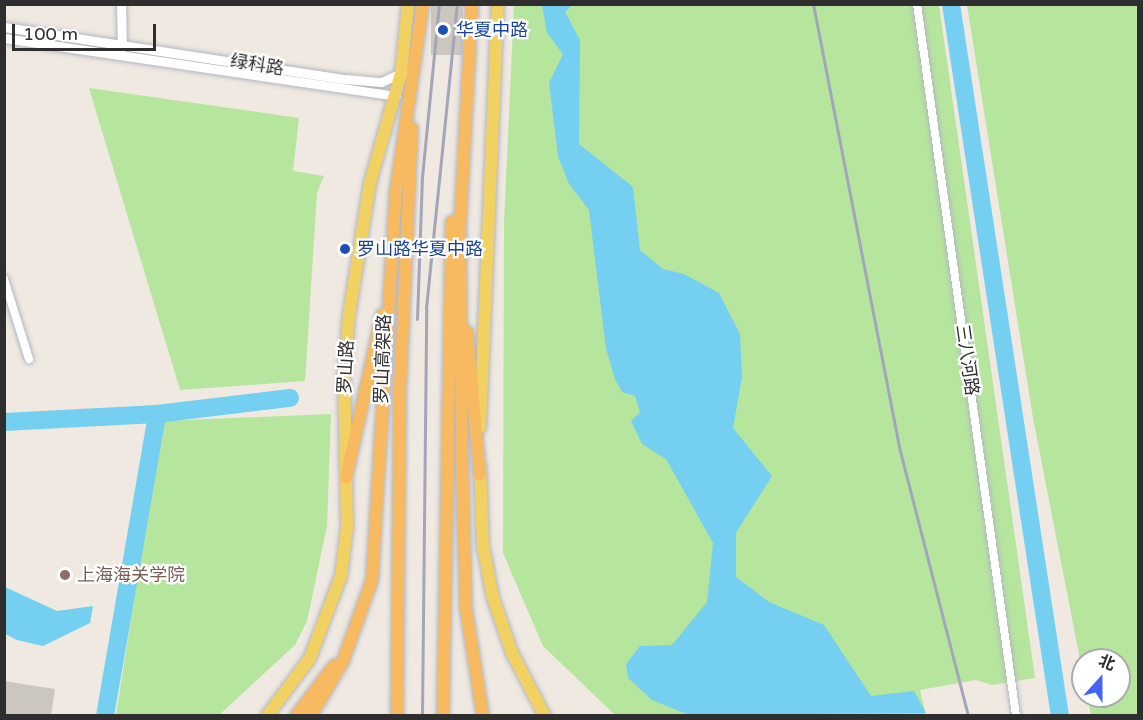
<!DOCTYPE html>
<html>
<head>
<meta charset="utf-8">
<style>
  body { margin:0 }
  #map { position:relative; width:1143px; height:720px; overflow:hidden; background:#efe9e1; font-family:"Varela Round","Noto Sans SC",sans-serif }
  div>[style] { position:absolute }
  .green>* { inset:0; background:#b6e59e }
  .water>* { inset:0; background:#75cff0 }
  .river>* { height:18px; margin:-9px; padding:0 9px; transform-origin:9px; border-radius:9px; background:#75cff0 }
  .building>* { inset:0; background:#cbc7bf; transform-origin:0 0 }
  .roads { filter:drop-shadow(0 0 2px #b4b7c1) drop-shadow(0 0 2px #b4b7c1) }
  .minor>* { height:8px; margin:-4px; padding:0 4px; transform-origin:4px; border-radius:4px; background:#fff }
  .tertiary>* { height:9px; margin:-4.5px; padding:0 4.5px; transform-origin:4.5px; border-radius:4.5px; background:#fff }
  .primary>* { height:12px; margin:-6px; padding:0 6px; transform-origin:6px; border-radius:6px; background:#f2d163 }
  .trunk>* { height:12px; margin:-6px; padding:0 6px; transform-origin:6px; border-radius:6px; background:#f8ba60 }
  .rail>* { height:3px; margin:-1.5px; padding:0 1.5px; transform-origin:1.5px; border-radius:1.5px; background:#a3a6b8 }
  .dots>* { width:16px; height:16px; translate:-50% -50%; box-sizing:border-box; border:3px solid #fff; border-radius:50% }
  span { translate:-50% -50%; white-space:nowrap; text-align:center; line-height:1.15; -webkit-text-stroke:4.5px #fff; paint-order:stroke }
  .transit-label { font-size:18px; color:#164399 }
  .left { translate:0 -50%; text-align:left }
  .street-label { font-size:18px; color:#2e2e2e }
  .education-label { font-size:18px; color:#785e54 }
  .frame { position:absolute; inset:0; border:6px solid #2e2e2e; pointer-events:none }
  .north { position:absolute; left:1071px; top:648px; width:60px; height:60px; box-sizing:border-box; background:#fff; border:2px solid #ababab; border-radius:50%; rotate:21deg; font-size:16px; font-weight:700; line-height:24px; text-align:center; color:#2e2e2e }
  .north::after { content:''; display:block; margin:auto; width:21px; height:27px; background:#4264fb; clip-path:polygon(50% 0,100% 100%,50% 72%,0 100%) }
  .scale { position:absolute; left:12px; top:24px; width:144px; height:27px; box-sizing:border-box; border:3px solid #2e2e2e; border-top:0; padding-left:8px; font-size:18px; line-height:21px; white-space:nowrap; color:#2e2e2e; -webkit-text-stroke:4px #fff; paint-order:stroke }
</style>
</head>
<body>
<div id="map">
  <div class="green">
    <div style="clip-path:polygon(514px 5px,939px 5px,1035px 678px,992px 685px,976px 680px,920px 690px,926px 715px,615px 715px,543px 646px,503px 553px,504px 222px)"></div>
    <div style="clip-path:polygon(967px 5px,1138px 5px,1138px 715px,1091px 715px,1087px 696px,1119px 696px,1119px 660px,1083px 660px,1083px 675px,1033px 418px)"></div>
    <div style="clip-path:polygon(89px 88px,299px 118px,293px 171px,324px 176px,317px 193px,305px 381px,180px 390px)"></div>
    <div style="clip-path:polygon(331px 414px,327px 526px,307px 621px,295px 645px,219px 715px,116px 715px,162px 421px)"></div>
  </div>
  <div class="water">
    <div style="clip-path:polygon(542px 5px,572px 5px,565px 12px,580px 40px,579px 144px,633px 187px,640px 250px,663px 269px,684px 274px,719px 293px,740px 334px,742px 377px,733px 428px,772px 476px,736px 533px,736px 577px,769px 602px,824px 625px,871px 696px,914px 691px,926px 713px,689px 715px,652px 700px,628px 678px,626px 664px,640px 646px,672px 645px,707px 602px,713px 543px,666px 459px,642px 444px,631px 421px,640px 412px,635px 396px,622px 392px,615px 379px,606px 349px,589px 210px,569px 184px,558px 156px,549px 83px,563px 54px,547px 33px)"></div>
    <div style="clip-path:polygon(5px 587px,57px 611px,93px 606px,90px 623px,43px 646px,17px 640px,5px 634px)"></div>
  </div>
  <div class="river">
    <div style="left:951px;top:4px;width:720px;rotate:81.3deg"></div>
    <div style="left:4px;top:422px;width:153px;rotate:-3deg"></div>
    <div style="left:157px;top:414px;width:134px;rotate:-6.9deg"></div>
    <div style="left:105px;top:716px;width:306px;rotate:-80.2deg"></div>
  </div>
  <div class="building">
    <div style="left:431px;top:4px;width:32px;height:51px"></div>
    <div style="clip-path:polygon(4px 681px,55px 689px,51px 716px,4px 716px)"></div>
  </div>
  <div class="roads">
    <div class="minor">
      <div style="left:917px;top:4px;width:719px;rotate:82.08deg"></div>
      <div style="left:4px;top:279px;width:84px;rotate:72.6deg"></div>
    </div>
    <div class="tertiary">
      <div style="left:121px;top:4px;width:44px;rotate:88.7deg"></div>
      <div style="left:4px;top:27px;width:345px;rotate:8.7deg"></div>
      <div style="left:345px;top:79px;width:36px;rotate:5deg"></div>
      <div style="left:381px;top:82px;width:22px;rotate:-24deg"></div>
      <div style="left:4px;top:38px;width:396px;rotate:8.4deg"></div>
    </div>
    <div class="primary">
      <div style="left:480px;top:427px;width:423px;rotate:-87.6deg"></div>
      <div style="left:480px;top:465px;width:81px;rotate:87.9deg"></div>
      <div style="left:483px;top:546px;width:53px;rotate:79.1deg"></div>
      <div style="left:493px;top:598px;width:58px;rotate:70.9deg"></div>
      <div style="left:512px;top:653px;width:71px;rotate:62.4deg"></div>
      <div style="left:267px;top:716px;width:72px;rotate:-53.4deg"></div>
      <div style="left:310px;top:658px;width:88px;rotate:-69.3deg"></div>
      <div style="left:341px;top:576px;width:49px;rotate:-83deg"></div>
      <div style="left:347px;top:527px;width:155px;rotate:-91.1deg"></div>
      <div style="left:344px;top:372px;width:57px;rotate:-85deg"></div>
      <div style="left:349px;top:315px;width:134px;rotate:-81deg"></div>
      <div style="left:370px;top:183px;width:114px;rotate:-74.3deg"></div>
      <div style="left:401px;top:73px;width:69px;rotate:-84.2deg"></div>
    </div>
    <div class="trunk">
      <div style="left:472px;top:4px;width:225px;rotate:93.1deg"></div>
      <div style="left:460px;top:229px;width:229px;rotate:89.5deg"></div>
      <div style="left:462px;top:458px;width:151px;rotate:88.5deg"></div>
      <div style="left:466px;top:609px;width:108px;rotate:81deg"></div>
      <div style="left:467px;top:332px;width:143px;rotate:84.8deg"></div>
      <div style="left:346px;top:478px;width:167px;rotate:-77.5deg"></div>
      <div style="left:296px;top:716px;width:63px;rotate:-52.8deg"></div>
      <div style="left:311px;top:716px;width:64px;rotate:-59.8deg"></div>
      <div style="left:343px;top:661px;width:86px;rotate:-70.3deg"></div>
      <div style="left:372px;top:580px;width:390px;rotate:-86.5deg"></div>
      <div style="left:396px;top:191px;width:189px;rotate:-81.8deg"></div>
      <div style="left:397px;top:716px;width:327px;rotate:-89.5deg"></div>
      <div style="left:400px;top:389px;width:261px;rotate:-87.4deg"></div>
      <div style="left:443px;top:716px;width:494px;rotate:-89deg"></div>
    </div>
  </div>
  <div class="rail">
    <div style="left:813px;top:4px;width:451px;rotate:79deg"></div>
    <div style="left:899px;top:447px;width:278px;rotate:75.6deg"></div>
    <div style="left:417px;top:319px;width:142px;rotate:-88deg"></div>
    <div style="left:422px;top:177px;width:174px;rotate:-84.4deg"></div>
    <div style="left:422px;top:716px;width:408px;rotate:-89.4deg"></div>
    <div style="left:426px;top:308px;width:306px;rotate:-84.2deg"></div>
  </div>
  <div class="dots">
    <div style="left:443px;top:30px;background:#1a4fb4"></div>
    <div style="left:345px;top:249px;background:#1a4fb4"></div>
    <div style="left:65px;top:575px;background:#8d6e63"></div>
  </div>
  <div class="transit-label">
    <span class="left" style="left:456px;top:30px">华夏中路</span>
    <span class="left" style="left:357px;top:249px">罗山路华夏中路</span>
  </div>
  <div class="street-label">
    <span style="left:257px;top:65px;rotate:9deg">绿科路</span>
    <span style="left:383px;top:359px;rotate:-88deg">罗山高架路</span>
    <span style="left:967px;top:360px;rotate:82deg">三八河路</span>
    <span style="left:346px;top:367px;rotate:-87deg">罗山路</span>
  </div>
  <div class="education-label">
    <span class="left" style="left:77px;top:575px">上海海关学院</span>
  </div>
  <div class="frame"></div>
  <div class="north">北</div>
  <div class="scale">100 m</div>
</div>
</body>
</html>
